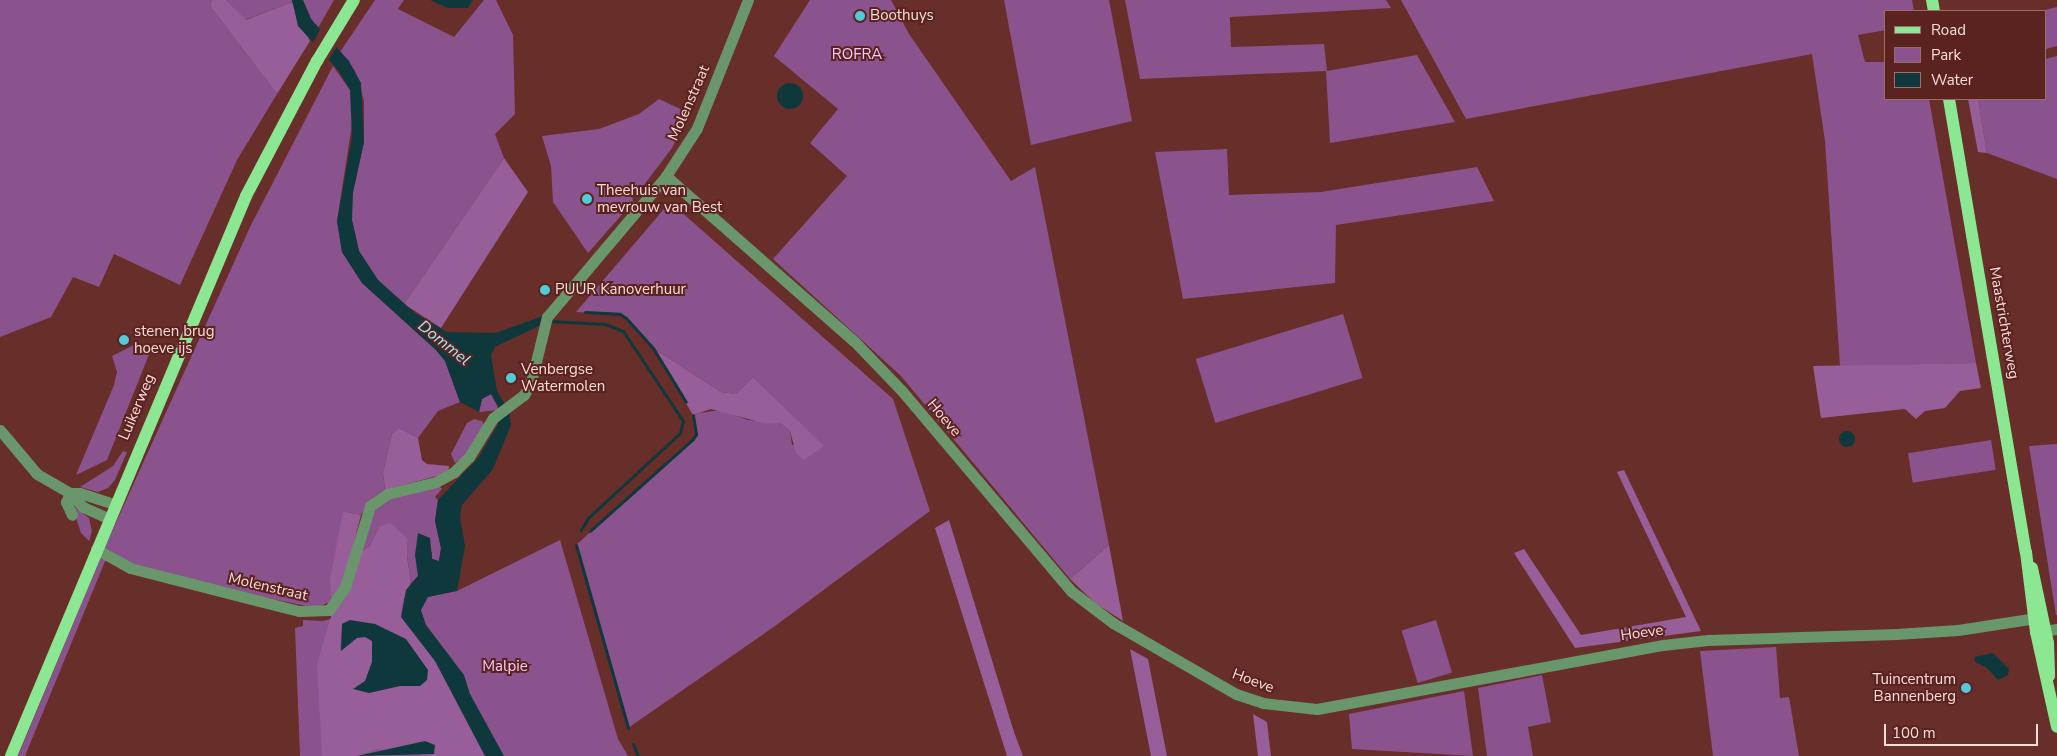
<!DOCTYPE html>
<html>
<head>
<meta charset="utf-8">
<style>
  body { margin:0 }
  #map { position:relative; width:2057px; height:756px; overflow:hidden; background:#672e2a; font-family:"Nunito Sans",sans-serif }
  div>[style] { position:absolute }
  .green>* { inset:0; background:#8b538d; transform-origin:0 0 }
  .forest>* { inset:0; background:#985e9a }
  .water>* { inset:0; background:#0f383d }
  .round { border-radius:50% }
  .pier>* { inset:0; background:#672e2a }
  .stream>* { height:3px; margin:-1.5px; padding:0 1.5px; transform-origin:1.5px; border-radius:1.5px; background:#0f383d }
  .minor>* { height:11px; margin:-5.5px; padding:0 5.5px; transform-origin:5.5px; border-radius:5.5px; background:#6a966c }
  .major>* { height:12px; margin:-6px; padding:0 6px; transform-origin:6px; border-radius:6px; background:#8be792 }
  .dots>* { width:14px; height:14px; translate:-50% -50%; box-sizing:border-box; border:2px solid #5b2320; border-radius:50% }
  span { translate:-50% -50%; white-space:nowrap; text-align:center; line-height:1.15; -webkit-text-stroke:4px #5b2320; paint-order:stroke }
  .poi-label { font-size:15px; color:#fbddda }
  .left { translate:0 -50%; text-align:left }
  .right { translate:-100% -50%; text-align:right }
  .park-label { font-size:15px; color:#fccbfc }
  .street-label { font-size:15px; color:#fbddda }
  .water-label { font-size:16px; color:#97effa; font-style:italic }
  .legend { position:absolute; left:1884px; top:10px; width:162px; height:90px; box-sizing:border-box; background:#5b2320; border:1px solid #9b6d6a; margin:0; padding:6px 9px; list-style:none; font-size:15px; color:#fbddda }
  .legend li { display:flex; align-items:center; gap:10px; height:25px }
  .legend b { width:25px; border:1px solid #9b6d6a }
  .scale { position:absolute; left:1884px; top:724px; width:154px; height:22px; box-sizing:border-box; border:2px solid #fbddda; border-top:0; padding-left:6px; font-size:15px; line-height:18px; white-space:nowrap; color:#fbddda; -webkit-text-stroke:4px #5b2320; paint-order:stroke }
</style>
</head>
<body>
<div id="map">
  <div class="green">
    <div style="clip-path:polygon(0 0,212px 0,210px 6px,277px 94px,237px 160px,180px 285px,114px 254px,99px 287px,73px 277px,51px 317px,0 337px)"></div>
    <div style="clip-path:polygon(226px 0,292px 0,292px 2px,245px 20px)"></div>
    <div style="clip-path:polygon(303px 0,334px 0,318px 28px,311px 19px)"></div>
    <div style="clip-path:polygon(375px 0,404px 0,398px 9px,454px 37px,484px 0,496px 0,513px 35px,515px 114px,495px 134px,504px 158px,404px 304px,378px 280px,359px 251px,352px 220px,352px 194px,364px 142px,364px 101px,355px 71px,340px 52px)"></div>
    <div style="clip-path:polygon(810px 0,891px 0,909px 34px,1011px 181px,1035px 167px,1109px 545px,1070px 579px,901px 376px,773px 259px,847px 176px,810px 143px,838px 109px,774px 56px)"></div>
    <div style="clip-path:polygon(1004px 0,1109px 0,1132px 121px,1031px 145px)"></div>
    <div style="clip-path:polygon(1125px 0,1386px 0,1391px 8px,1230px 17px,1231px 47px,1324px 44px,1327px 71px,1417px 55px,1455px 122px,1330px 143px,1326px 71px,1140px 79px)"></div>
    <div style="clip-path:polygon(1401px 0,1912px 0,1914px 11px,1886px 11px,1886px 30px,1858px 35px,1865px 62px,1886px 62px,1886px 99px,1929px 99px,1976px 363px,1840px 366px,1825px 141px,1812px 54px,1466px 119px)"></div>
    <div style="clip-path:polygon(2057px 7px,2057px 46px,2046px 49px,2046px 11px,2041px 11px)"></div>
    <div style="clip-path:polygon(2057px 56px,2057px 179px,1987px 153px,1978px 99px,2046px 99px,2046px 59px)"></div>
    <div style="clip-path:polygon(333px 66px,350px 90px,353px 118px,337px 221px,342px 252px,362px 283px,436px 350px,445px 361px,460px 402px,438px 411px,418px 438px,399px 428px,392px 434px,383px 472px,385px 490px,373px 498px,361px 515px,343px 511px,332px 601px,316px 608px,218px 588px,130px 564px,104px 549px,251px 225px)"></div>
    <div style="clip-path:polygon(659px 99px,689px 113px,672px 148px,638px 193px,632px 194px,633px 202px,588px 253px,553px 202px,551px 166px,542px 136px,599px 129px,639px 114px)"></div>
    <div style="clip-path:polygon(1227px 149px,1229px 195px,1321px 192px,1477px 167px,1494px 201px,1336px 225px,1335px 283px,1183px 299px,1155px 152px)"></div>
    <div style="clip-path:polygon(670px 202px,893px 399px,930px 511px,775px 626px,628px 728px,576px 545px,693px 439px,696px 434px,693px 415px,700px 413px,720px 410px,748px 420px,780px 423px,790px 431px,792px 445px,823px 446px,753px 377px,736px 394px,721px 392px,653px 348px,620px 314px,576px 312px)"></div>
    <div style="left:1343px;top:314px;width:67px;height:154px;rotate:73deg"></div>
    <div style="clip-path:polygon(134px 345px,150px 352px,107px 460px,76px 475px,114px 385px,117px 372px,112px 356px)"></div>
    <div style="clip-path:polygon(491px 394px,499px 410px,479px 412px,482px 399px)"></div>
    <div style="clip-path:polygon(474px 419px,482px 421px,484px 425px,464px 457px,455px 463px,451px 454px,467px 423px)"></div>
    <div style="left:1991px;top:440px;width:30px;height:84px;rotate:81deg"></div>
    <div style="clip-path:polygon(2057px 444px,2057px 615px,2056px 615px,2029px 446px)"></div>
    <div style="clip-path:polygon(123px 451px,127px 452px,115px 480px,108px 488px,98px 492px,80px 487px,113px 466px)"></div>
    <div style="clip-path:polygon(438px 485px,442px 489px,435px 497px,438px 500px,435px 521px,441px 548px,439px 561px,432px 559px,432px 552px,417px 547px,418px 576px,411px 583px,407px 555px,408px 539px,379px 527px,369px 547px,358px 552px,369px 516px,382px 500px)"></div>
    <div style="clip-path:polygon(72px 505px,89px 518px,92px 531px,89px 541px,81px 533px)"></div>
    <div style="clip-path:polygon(560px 540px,618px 739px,628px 756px,300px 756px,295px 628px,303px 626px,303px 620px,323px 621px,407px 599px,457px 591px)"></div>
    <div style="clip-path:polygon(101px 557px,106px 559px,25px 756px,18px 756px)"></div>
    <div style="left:1436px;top:620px;width:55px;height:36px;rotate:73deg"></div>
    <div style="clip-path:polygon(1776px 647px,1780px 698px,1789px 697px,1799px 756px,1713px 756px,1700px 651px)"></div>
    <div style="clip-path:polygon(1542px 675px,1551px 722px,1528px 727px,1533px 756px,1487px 756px,1478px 688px)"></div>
    <div style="clip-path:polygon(1464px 691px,1473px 756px,1352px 749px,1349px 714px)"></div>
  </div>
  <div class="forest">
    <div style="clip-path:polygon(212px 0,226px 0,246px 20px,292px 2px,310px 41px,277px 94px,210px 6px)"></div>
    <div style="clip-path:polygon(1968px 99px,1978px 99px,1987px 153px,1978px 152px)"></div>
    <div style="clip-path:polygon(504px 158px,528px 192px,441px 328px,404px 304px)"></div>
    <div style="clip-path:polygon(653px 348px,721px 392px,736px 394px,753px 377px,824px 446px,804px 460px,796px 453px,790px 431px,780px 423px,767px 424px,711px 409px,693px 415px)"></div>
    <div style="clip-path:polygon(1976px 363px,1981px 388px,1960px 391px,1945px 408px,1925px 411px,1916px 419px,1905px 409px,1821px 418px,1813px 366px)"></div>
    <div style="clip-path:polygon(399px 428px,418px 438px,422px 460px,427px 464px,449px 466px,448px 473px,385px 490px,383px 472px,392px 434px)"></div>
    <div style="clip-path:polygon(1624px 470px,1701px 631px,1575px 648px,1514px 553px,1524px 549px,1581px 635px,1686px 617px,1617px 472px)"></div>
    <div style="clip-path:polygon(343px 511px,361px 515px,343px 584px,332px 601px,330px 580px)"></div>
    <div style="clip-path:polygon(949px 520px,1014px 732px,1023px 756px,1007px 756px,935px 528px)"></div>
    <div style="clip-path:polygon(evenodd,390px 523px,408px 539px,407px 556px,411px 583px,402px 604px,401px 617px,435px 661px,485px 756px,424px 756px,429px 756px,377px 749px,357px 756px,322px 756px,317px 664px,332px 613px,358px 552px,369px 547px,379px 527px,390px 523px,342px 624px,375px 624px,406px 639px,420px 686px,400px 686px,369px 693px,354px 689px,365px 681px,372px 662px,372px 641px,365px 637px,357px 638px,340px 650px,342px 624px)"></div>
    <div style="clip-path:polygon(1109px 545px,1123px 621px,1095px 603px,1070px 579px)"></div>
    <div style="clip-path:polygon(1130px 649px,1148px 659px,1167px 756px,1151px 756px)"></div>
    <div style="clip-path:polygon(1253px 714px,1267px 722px,1271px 756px,1258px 756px)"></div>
  </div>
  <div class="water">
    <div style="clip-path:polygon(292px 0,303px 0,311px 19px,349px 61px,361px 83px,364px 142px,353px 193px,352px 220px,359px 251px,378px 280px,415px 313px,447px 332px,495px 333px,543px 316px,539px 326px,495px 347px,491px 355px,497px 391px,509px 411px,511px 425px,493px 469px,462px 505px,460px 517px,465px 546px,457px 591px,428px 597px,421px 610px,426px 625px,464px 675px,470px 694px,504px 756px,485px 756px,435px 661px,401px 617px,406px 590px,418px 576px,415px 555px,418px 533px,430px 538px,432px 559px,439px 561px,441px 548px,435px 521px,438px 500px,479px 457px,501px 419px,498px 406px,491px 394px,482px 399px,479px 412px,460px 402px,445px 361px,436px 350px,362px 283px,342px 252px,337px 221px,352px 137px,350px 90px,338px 70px,298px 26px)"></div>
    <div style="clip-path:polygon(430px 0,473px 0,468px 8px,448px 8px)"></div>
    <div class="round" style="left:777px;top:83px;width:26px;height:26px"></div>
    <div class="round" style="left:1839px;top:431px;width:16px;height:16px"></div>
    <div style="clip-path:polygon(350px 620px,375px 624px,406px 639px,428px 670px,427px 680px,420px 686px,400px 686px,369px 693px,353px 689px,365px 681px,372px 662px,372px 641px,365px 637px,357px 638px,341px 651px,342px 624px)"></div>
    <div style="clip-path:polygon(1993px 653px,2009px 669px,2008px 675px,1998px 680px,1987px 668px,1975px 662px,1974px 657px)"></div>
    <div style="clip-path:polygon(425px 741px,435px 745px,434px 754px,357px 756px)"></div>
  </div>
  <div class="pier">
    <div style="clip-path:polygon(321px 28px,337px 46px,326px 64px,311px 46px)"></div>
  </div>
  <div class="stream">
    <div style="left:585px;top:312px;width:35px;rotate:3deg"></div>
    <div style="left:620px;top:314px;width:7px;rotate:34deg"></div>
    <div style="left:626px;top:318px;width:40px;rotate:48deg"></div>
    <div style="left:653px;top:348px;width:63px;rotate:58.6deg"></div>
    <div style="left:549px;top:321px;width:56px;rotate:3.1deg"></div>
    <div style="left:605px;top:324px;width:19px;rotate:21deg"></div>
    <div style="left:623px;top:331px;width:108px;rotate:56.3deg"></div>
    <div style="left:683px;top:421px;width:12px;rotate:104deg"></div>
    <div style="left:680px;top:433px;width:125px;rotate:137.3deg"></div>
    <div style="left:588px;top:518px;width:14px;rotate:120deg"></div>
    <div style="left:590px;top:531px;width:138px;rotate:-41.8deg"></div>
    <div style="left:693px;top:439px;width:6px;rotate:-59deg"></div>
    <div style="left:696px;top:434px;width:19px;rotate:-99deg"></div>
    <div style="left:576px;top:545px;width:190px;rotate:74.1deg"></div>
    <div style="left:633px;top:744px;width:13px;rotate:67deg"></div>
  </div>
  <div class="minor">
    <div style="left:666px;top:176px;width:250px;rotate:41.3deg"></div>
    <div style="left:854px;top:341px;width:69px;rotate:46.2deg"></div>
    <div style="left:902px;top:391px;width:262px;rotate:49.8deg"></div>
    <div style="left:1071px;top:591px;width:53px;rotate:37.3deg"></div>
    <div style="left:1113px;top:623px;width:142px;rotate:30deg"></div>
    <div style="left:1236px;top:694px;width:28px;rotate:18deg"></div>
    <div style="left:1263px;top:703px;width:54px;rotate:6.3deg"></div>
    <div style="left:1317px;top:709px;width:352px;rotate:-10.5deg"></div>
    <div style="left:1663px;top:645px;width:45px;rotate:-6.3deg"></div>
    <div style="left:1708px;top:640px;width:188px;rotate:-1.8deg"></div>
    <div style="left:1896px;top:634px;width:62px;rotate:-3.7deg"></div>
    <div style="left:1958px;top:630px;width:85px;rotate:-8.8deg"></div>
    <div style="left:0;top:430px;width:57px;rotate:49.9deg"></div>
    <div style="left:37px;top:474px;width:38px;rotate:30deg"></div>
    <div style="left:70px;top:493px;width:19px;rotate:47deg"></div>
    <div style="left:83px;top:507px;width:27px;rotate:24deg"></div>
    <div style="left:70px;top:493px;width:10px"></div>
    <div style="left:80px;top:493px;width:36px;rotate:18deg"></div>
    <div style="left:70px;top:493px;width:10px;rotate:114deg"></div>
    <div style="left:66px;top:502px;width:14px;rotate:65deg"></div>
    <div style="left:96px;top:549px;width:39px;rotate:29deg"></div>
    <div style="left:130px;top:568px;width:174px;rotate:14.3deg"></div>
    <div style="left:299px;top:611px;width:30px;rotate:-2deg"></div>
    <div style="left:329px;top:610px;width:28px;rotate:-55deg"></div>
    <div style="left:345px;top:587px;width:85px;rotate:-72.8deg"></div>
    <div style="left:370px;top:506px;width:21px;rotate:-35deg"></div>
    <div style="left:387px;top:494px;width:50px;rotate:-13.8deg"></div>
    <div style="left:436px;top:482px;width:21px;rotate:-29deg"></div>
    <div style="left:454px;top:472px;width:21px;rotate:-45deg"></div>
    <div style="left:469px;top:457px;width:46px;rotate:-58.4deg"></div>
    <div style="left:493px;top:418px;width:39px;rotate:-37deg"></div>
    <div style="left:524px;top:395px;width:15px;rotate:-62deg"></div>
    <div style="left:531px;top:382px;width:67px;rotate:-76.2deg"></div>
    <div style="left:547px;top:317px;width:185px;rotate:-49.8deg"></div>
    <div style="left:666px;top:176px;width:57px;rotate:-57.1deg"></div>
    <div style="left:697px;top:128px;width:138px;rotate:-68.3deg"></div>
    <div style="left:2037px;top:632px;width:20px;rotate:-9deg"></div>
  </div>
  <div class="major">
    <div style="left:1932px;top:0;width:11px;rotate:80deg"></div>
    <div style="left:1949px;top:99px;width:459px;rotate:80.4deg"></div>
    <div style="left:2026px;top:552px;width:81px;rotate:82.9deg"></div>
    <div style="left:2036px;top:632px;width:97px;rotate:77.5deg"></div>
    <div style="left:2032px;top:568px;width:77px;rotate:78deg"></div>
    <div style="left:2048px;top:643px;width:33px;rotate:88deg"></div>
    <div style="left:11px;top:756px;width:607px;rotate:-67.23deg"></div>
    <div style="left:246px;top:196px;width:153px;rotate:-62.3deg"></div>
    <div style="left:317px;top:61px;width:71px;rotate:-58.8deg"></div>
  </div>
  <div class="dots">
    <div style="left:860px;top:16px;background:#52cbd9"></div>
    <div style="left:587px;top:199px;background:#52cbd9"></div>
    <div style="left:545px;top:290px;background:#52cbd9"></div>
    <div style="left:124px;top:340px;background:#52cbd9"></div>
    <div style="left:511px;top:378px;background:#52cbd9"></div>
    <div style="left:1966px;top:688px;background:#52cbd9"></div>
  </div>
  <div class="poi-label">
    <span class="left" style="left:870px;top:16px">Boothuys</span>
    <span class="left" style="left:597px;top:199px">Theehuis van<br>mevrouw van Best</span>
    <span class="left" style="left:555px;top:290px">PUUR Kanoverhuur</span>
    <span class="left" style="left:134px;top:340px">stenen brug<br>hoeve ijs</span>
    <span class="left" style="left:521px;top:378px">Venbergse<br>Watermolen</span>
    <span class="right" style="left:1956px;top:688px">Tuincentrum<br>Bannenberg</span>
  </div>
  <div class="park-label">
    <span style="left:857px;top:55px">ROFRA</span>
    <span style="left:505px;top:667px">Malpie</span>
  </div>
  <div class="street-label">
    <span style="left:689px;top:103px;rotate:-66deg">Molenstraat</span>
    <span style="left:2004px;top:323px;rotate:80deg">Maastrichterweg</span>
    <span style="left:137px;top:407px;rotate:-67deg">Luikerweg</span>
    <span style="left:944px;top:418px;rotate:50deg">Hoeve</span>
    <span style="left:268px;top:587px;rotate:13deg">Molenstraat</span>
    <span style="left:1642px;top:633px;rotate:-8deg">Hoeve</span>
    <span style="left:1253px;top:681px;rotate:20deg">Hoeve</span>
  </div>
  <div class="water-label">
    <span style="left:444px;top:343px;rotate:39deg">Dommel</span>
  </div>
  <ul class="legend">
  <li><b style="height:6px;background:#8be792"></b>Road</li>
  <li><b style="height:14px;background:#8b538d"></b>Park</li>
  <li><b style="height:14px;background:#0f383d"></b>Water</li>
  </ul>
  <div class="scale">100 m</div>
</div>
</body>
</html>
